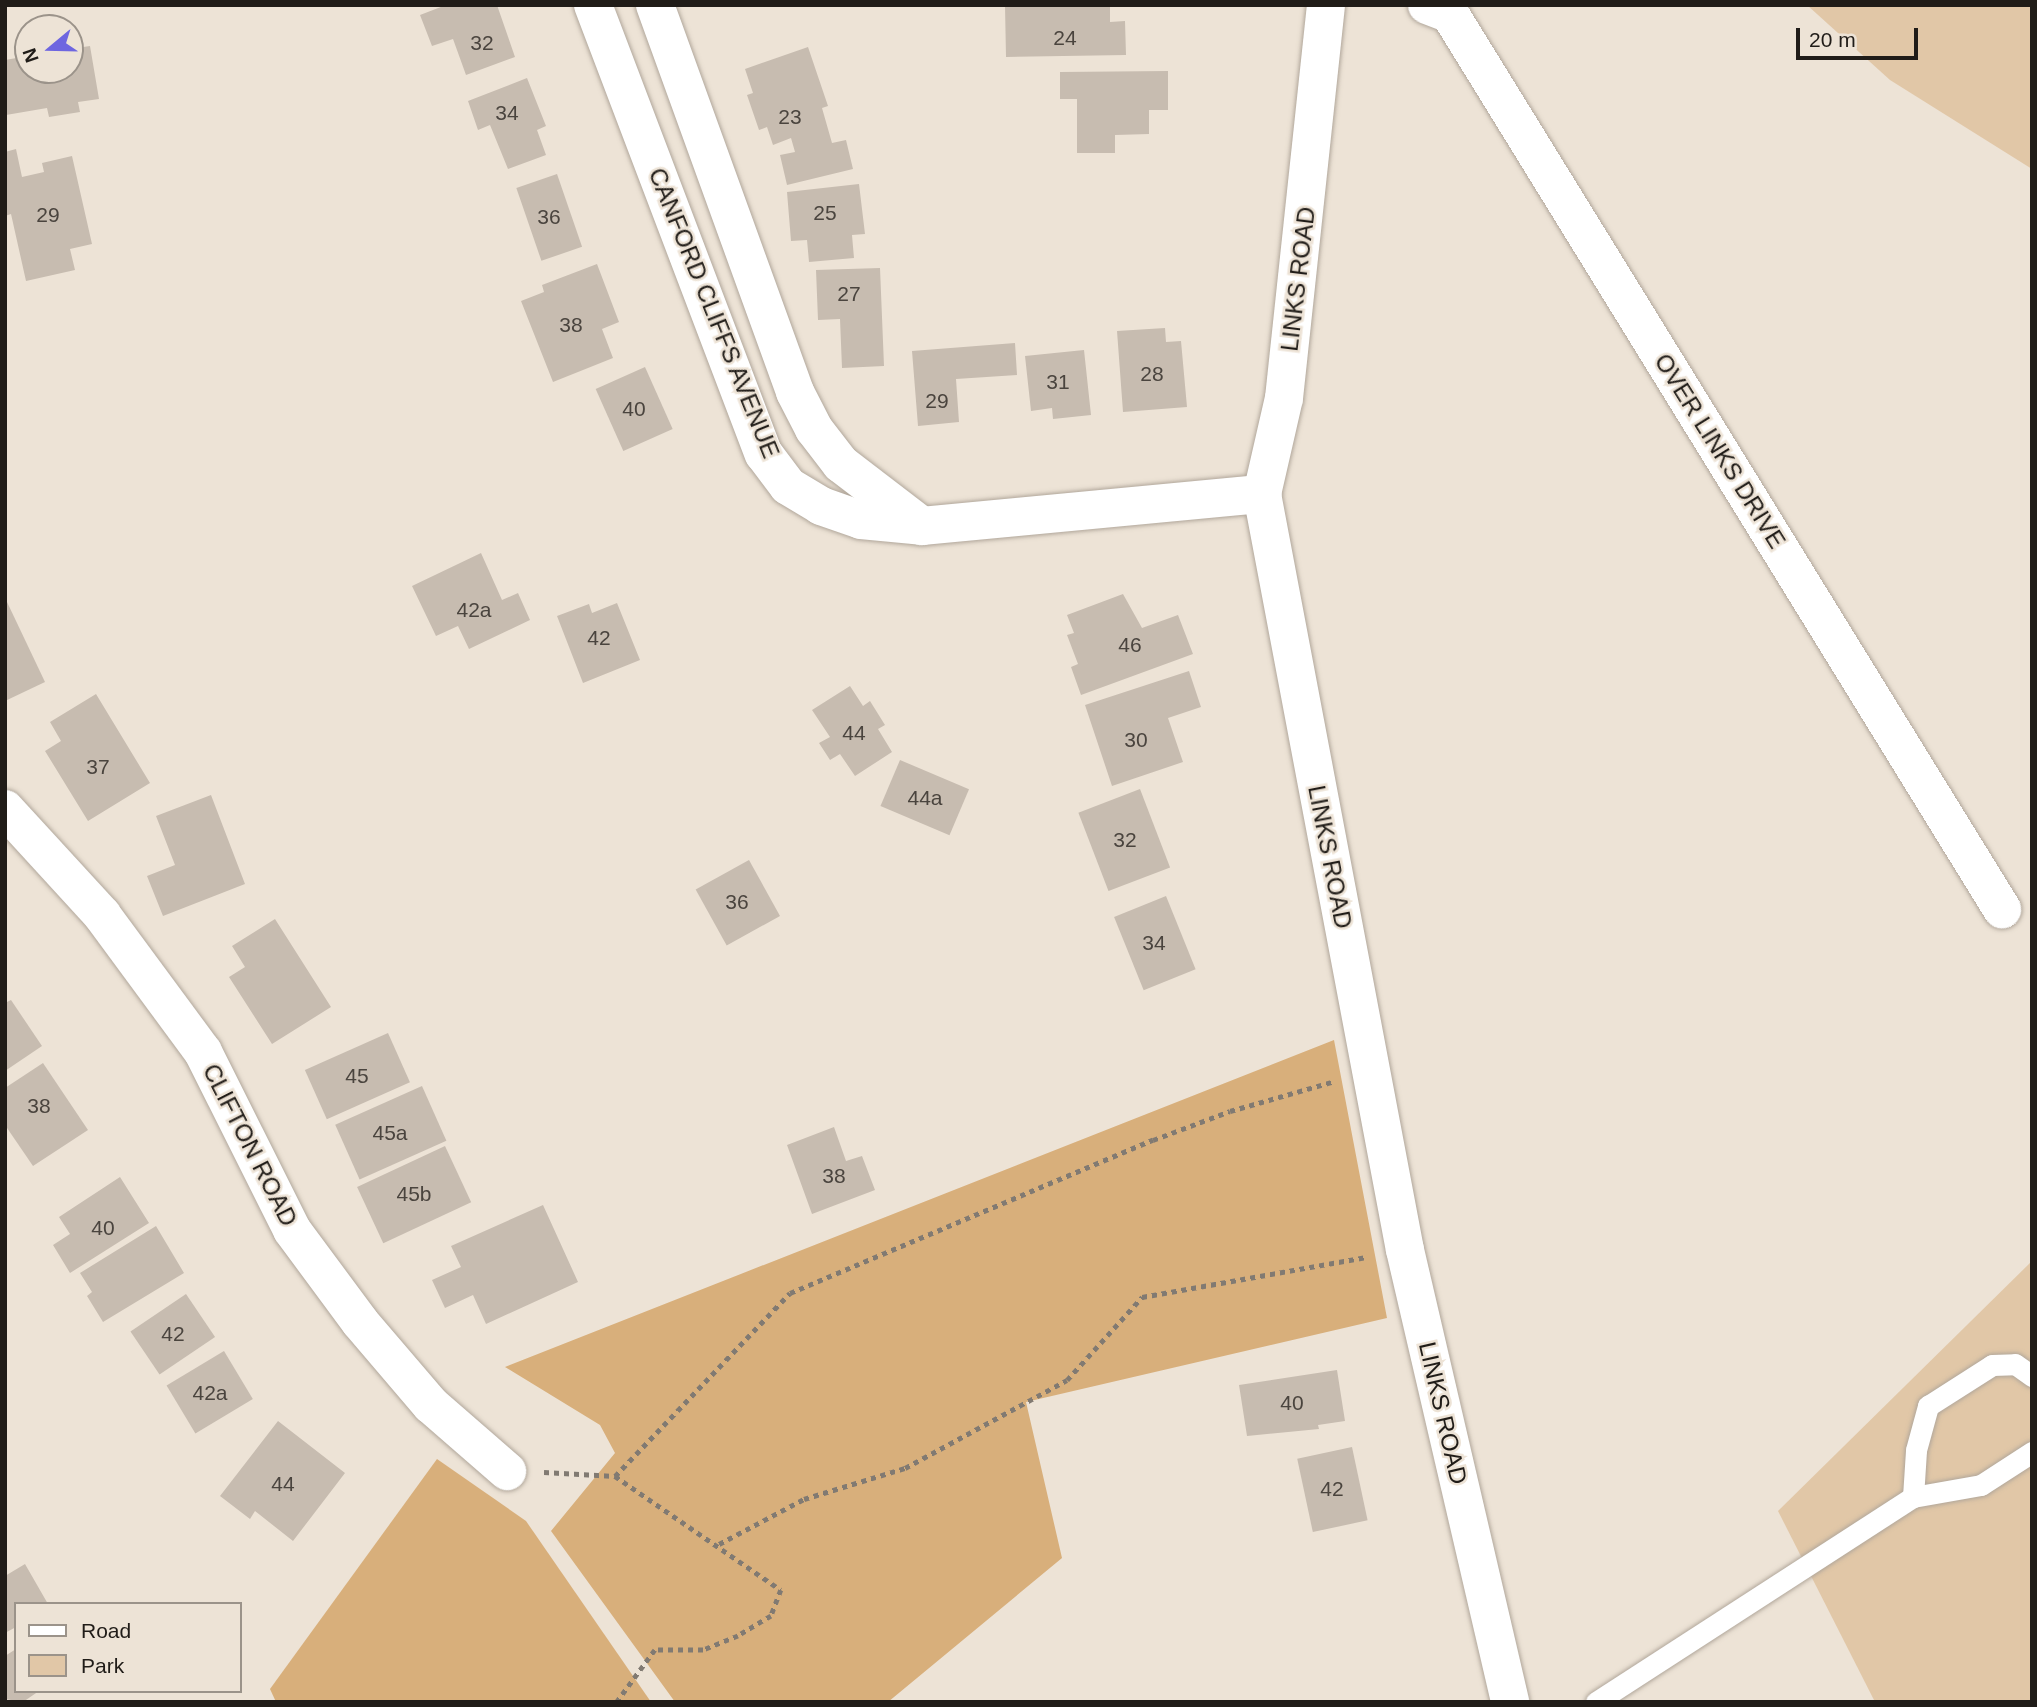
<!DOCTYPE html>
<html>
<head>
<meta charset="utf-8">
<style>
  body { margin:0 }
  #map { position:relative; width:2037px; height:1707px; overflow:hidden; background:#ede3d6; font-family:Arial,sans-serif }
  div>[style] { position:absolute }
  .green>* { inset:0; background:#e1c7a7 }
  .forest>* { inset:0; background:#d8af7b }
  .building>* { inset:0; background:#c7bcb0; transform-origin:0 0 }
  .path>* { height:4.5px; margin-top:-2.25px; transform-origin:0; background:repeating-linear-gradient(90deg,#817a72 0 5px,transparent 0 10px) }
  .roads { filter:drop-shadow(0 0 2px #b1a79b) drop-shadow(0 0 2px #b1a79b) }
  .lane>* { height:21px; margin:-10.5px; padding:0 10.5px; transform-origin:10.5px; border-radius:10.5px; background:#fff }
  .street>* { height:38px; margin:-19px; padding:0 19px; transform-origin:19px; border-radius:19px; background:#fff }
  span { translate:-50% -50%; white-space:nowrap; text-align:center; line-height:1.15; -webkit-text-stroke:5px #ede3d6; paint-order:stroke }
  .number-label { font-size:21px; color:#4a443e }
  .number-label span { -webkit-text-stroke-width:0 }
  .street-label { font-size:24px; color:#201c18 }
  .frame { position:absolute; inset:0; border:7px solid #201c18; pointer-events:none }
  .legend { position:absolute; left:14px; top:1602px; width:228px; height:91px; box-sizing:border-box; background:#ede3d6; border:2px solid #9b938a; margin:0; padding:9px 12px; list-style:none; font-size:21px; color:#201c18 }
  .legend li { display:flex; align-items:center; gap:14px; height:35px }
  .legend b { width:35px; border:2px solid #9b938a }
  .north { position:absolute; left:14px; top:14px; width:70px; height:70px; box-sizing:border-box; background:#ede3d6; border:2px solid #9b938a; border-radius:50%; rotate:251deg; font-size:19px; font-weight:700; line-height:28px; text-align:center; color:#201c18 }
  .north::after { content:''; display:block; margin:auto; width:24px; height:32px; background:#6e66e0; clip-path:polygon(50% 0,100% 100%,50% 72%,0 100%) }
  .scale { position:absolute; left:1796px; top:28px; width:122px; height:32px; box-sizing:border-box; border:4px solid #201c18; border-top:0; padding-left:9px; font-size:21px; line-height:24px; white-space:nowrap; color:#201c18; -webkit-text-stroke:5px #ede3d6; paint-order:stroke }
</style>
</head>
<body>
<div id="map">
  <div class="green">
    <div style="clip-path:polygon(1807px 5px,2032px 5px,2032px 169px,1890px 80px)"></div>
    <div style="clip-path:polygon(2032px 1261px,2032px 1702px,1875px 1702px,1778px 1511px)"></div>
  </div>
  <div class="forest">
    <div style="clip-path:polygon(1334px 1040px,1387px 1318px,1026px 1402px,1062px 1558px,888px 1702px,675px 1702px,551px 1531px,615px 1453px,600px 1425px,505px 1367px)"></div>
    <div style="clip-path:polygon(437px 1459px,526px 1521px,651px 1702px,276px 1702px,270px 1689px)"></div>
  </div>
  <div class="building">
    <div style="clip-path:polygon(446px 5px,497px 5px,515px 57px,466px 75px,453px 39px,432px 46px,420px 15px)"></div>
    <div style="clip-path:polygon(1110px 5px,1110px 22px,1125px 21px,1126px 55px,1006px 57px,1005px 6px)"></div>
    <div style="clip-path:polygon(90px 46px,99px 99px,78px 102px,80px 112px,49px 117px,47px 108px,6px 115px,5px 60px,28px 56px,28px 70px,70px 70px,70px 49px)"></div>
    <div style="clip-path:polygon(808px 47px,828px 106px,822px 108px,832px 143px,846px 140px,853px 169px,787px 185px,780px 155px,795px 152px,791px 138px,773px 145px,767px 127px,759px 130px,747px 95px,753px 93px,745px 69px)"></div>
    <div style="clip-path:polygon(1168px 71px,1168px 110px,1149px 110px,1149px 134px,1115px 135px,1115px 153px,1077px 153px,1077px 99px,1060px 99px,1060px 72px)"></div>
    <div style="clip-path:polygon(527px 78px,546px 126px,537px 130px,546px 155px,508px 169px,490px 125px,478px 130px,468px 101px)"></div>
    <div style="clip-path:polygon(16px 149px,22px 177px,44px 172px,42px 163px,72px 156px,92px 244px,70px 249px,75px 270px,26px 281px,11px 214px,5px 216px,5px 152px)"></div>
    <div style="left:557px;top:174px;width:77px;height:43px;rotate:71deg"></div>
    <div style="clip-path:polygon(859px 184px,865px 234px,852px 235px,854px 258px,809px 262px,807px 240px,791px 241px,787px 192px)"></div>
    <div style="clip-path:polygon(597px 264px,619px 322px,602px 329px,613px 358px,553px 382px,521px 301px,544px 292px,542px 285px)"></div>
    <div style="clip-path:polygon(880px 268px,884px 366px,842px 368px,840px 319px,818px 320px,816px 270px)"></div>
    <div style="clip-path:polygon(1165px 328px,1166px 342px,1181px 341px,1187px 407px,1123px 412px,1117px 331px)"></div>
    <div style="clip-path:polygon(1015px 343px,1017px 375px,956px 379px,959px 422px,918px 426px,912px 351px)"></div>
    <div style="clip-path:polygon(1084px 350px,1091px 415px,1053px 419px,1052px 408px,1031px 411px,1025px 356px)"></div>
    <div style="left:645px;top:367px;width:68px;height:54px;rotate:66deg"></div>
    <div style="clip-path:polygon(481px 553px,502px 600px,518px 593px,530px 620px,469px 649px,458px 626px,436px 636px,412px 586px)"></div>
    <div style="clip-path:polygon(1123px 594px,1142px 628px,1178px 615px,1193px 654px,1081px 695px,1071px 667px,1078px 664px,1067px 635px,1074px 633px,1067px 615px)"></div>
    <div style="clip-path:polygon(7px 602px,45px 682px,5px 701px,5px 603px)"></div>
    <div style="clip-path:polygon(617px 603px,640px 660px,583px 683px,557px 616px,589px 604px,592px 613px)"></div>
    <div style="clip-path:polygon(1189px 671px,1201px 707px,1168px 718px,1183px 762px,1112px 786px,1085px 705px)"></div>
    <div style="clip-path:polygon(850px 686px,863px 706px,870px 701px,885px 725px,878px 729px,892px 752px,855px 776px,840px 754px,830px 760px,819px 743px,830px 737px,812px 710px)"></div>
    <div style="clip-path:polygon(96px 694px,150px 783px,88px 821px,45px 751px,61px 741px,50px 722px)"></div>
    <div style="left:900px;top:760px;width:75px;height:50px;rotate:23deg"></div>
    <div style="left:1140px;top:789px;width:84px;height:66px;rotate:69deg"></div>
    <div style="clip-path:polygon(211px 795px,245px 884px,163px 916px,147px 876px,175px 865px,156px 816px)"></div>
    <div style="left:749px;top:860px;width:64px;height:61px;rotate:61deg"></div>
    <div style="left:1166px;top:896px;width:79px;height:56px;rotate:68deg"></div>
    <div style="clip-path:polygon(275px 919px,331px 1007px,272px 1044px,229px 977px,245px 967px,232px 946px)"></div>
    <div style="clip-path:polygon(11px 1000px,42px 1046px,5px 1071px,5px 1003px)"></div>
    <div style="left:388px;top:1033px;width:54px;height:91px;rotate:66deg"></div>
    <div style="clip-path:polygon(43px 1063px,88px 1130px,33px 1166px,5px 1125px,5px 1088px)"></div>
    <div style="left:422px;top:1086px;width:60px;height:95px;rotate:66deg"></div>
    <div style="clip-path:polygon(834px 1127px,846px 1161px,862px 1156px,875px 1190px,812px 1214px,787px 1145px)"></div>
    <div style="left:445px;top:1146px;width:62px;height:97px;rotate:65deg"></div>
    <div style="clip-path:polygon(120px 1177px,149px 1223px,70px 1273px,53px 1245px,70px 1234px,59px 1217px)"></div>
    <div style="clip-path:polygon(543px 1205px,578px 1282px,486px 1324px,473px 1295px,445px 1308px,432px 1280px,461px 1267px,451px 1246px)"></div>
    <div style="clip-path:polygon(156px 1226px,184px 1273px,103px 1322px,87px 1296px,92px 1292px,80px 1273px)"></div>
    <div style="left:186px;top:1294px;width:52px;height:67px;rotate:56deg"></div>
    <div style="left:224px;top:1351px;width:56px;height:67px;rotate:59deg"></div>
    <div style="clip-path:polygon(1337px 1370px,1345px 1421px,1318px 1425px,1319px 1429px,1247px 1436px,1239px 1385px)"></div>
    <div style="clip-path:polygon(278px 1421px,345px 1473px,293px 1541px,255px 1511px,250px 1519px,220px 1496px)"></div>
    <div style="left:1352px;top:1447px;width:75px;height:56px;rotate:78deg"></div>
    <div style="clip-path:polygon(25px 1564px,48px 1604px,16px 1604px,16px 1627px,5px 1633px,5px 1576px)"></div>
    <div style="clip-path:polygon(16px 1649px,16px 1691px,39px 1691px,23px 1702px,5px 1699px,5px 1656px)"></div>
  </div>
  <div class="path">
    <div style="left:544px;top:1472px;width:71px;rotate:3.2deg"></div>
    <div style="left:615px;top:1476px;width:201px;rotate:34.5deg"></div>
    <div style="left:781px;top:1590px;width:28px;rotate:111deg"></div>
    <div style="left:771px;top:1616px;width:39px;rotate:149deg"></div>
    <div style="left:738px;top:1636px;width:38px;rotate:158deg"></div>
    <div style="left:703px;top:1650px;width:48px;rotate:180deg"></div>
    <div style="left:655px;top:1650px;width:64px;rotate:126.2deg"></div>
    <div style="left:615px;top:1476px;width:253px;rotate:-46.3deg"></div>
    <div style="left:790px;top:1293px;width:394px;rotate:-22.9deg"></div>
    <div style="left:1153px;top:1140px;width:82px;rotate:-20.6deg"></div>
    <div style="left:1230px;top:1111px;width:106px;rotate:-15.9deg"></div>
    <div style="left:719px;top:1544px;width:96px;rotate:-27.9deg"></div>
    <div style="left:804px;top:1499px;width:106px;rotate:-17.1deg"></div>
    <div style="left:905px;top:1468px;width:184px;rotate:-28.5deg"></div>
    <div style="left:1067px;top:1380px;width:112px;rotate:-47.9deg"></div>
    <div style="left:1142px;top:1297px;width:228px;rotate:-10.1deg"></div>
  </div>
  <div class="roads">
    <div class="lane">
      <div style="left:1913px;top:1497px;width:47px;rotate:-86.3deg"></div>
      <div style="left:1916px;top:1450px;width:46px;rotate:-74.7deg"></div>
      <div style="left:1928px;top:1406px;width:76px;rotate:-32.6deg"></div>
      <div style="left:1992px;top:1365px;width:23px;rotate:-2deg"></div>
      <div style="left:2015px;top:1364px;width:21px;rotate:35deg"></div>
      <div style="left:1596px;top:1702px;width:378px;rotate:-32.9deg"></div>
      <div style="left:1913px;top:1497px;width:69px;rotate:-10deg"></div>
      <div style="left:1981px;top:1485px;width:61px;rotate:-32.9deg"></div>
    </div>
    <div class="street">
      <div style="left:593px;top:5px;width:480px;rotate:69.2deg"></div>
      <div style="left:764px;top:454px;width:40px;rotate:53deg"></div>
      <div style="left:788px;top:486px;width:39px;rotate:31deg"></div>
      <div style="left:821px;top:506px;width:42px;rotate:19.3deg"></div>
      <div style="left:861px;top:520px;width:61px;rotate:5.6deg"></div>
      <div style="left:922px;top:526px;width:342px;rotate:-5.4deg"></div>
      <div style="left:655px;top:5px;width:412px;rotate:70.1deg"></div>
      <div style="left:795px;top:392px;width:42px;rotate:62.8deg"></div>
      <div style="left:814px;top:429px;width:44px;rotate:52.4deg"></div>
      <div style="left:841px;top:464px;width:102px;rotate:37.4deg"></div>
      <div style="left:1326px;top:5px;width:395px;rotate:96.1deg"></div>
      <div style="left:1284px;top:398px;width:98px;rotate:102.9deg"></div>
      <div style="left:1262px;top:494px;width:769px;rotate:79.29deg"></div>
      <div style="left:1405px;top:1250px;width:464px;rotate:76.9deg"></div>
      <div style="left:1427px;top:5px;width:25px;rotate:21deg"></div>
      <div style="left:1450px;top:14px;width:1052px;rotate:58.34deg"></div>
      <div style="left:5px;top:809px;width:144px;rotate:47.5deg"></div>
      <div style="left:102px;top:915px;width:170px;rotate:53.6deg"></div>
      <div style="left:203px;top:1052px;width:199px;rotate:63.4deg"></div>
      <div style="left:292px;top:1230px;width:114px;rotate:53.5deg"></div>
      <div style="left:360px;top:1322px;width:109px;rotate:49.5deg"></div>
      <div style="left:431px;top:1405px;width:101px;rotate:41deg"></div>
    </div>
  </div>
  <div class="number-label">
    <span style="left:1065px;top:38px">24</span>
    <span style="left:482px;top:43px">32</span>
    <span style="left:507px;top:113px">34</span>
    <span style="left:790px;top:117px">23</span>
    <span style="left:825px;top:213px">25</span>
    <span style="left:48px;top:215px">29</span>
    <span style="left:549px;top:217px">36</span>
    <span style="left:849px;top:294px">27</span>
    <span style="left:571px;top:325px">38</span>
    <span style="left:1152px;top:374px">28</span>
    <span style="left:1058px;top:382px">31</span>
    <span style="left:937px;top:401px">29</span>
    <span style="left:634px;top:409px">40</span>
    <span style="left:474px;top:610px">42a</span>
    <span style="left:599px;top:638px">42</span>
    <span style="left:1130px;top:645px">46</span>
    <span style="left:854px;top:733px">44</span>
    <span style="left:1136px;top:740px">30</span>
    <span style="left:98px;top:767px">37</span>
    <span style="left:925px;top:798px">44a</span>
    <span style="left:1125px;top:840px">32</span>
    <span style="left:737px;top:902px">36</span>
    <span style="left:1154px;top:943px">34</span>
    <span style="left:357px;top:1076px">45</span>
    <span style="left:39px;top:1106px">38</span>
    <span style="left:390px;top:1133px">45a</span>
    <span style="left:834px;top:1176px">38</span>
    <span style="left:414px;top:1194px">45b</span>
    <span style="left:103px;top:1228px">40</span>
    <span style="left:173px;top:1334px">42</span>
    <span style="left:210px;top:1393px">42a</span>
    <span style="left:1292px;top:1403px">40</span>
    <span style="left:283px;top:1484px">44</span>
    <span style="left:1332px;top:1489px">42</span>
  </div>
  <div class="street-label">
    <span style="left:1298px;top:279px;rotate:-83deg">LINKS ROAD</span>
    <span style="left:714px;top:313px;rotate:68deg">CANFORD CLIFFS AVENUE</span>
    <span style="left:1720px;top:451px;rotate:58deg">OVER LINKS DRIVE</span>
    <span style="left:1330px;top:857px;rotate:79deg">LINKS ROAD</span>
    <span style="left:250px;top:1145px;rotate:63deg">CLIFTON ROAD</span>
    <span style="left:1443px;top:1413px;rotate:77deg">LINKS ROAD</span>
  </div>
  <div class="frame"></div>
  <ul class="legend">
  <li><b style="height:9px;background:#fff"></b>Road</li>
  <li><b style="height:19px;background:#e1c7a7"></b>Park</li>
  </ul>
  <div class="north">N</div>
  <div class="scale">20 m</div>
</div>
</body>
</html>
